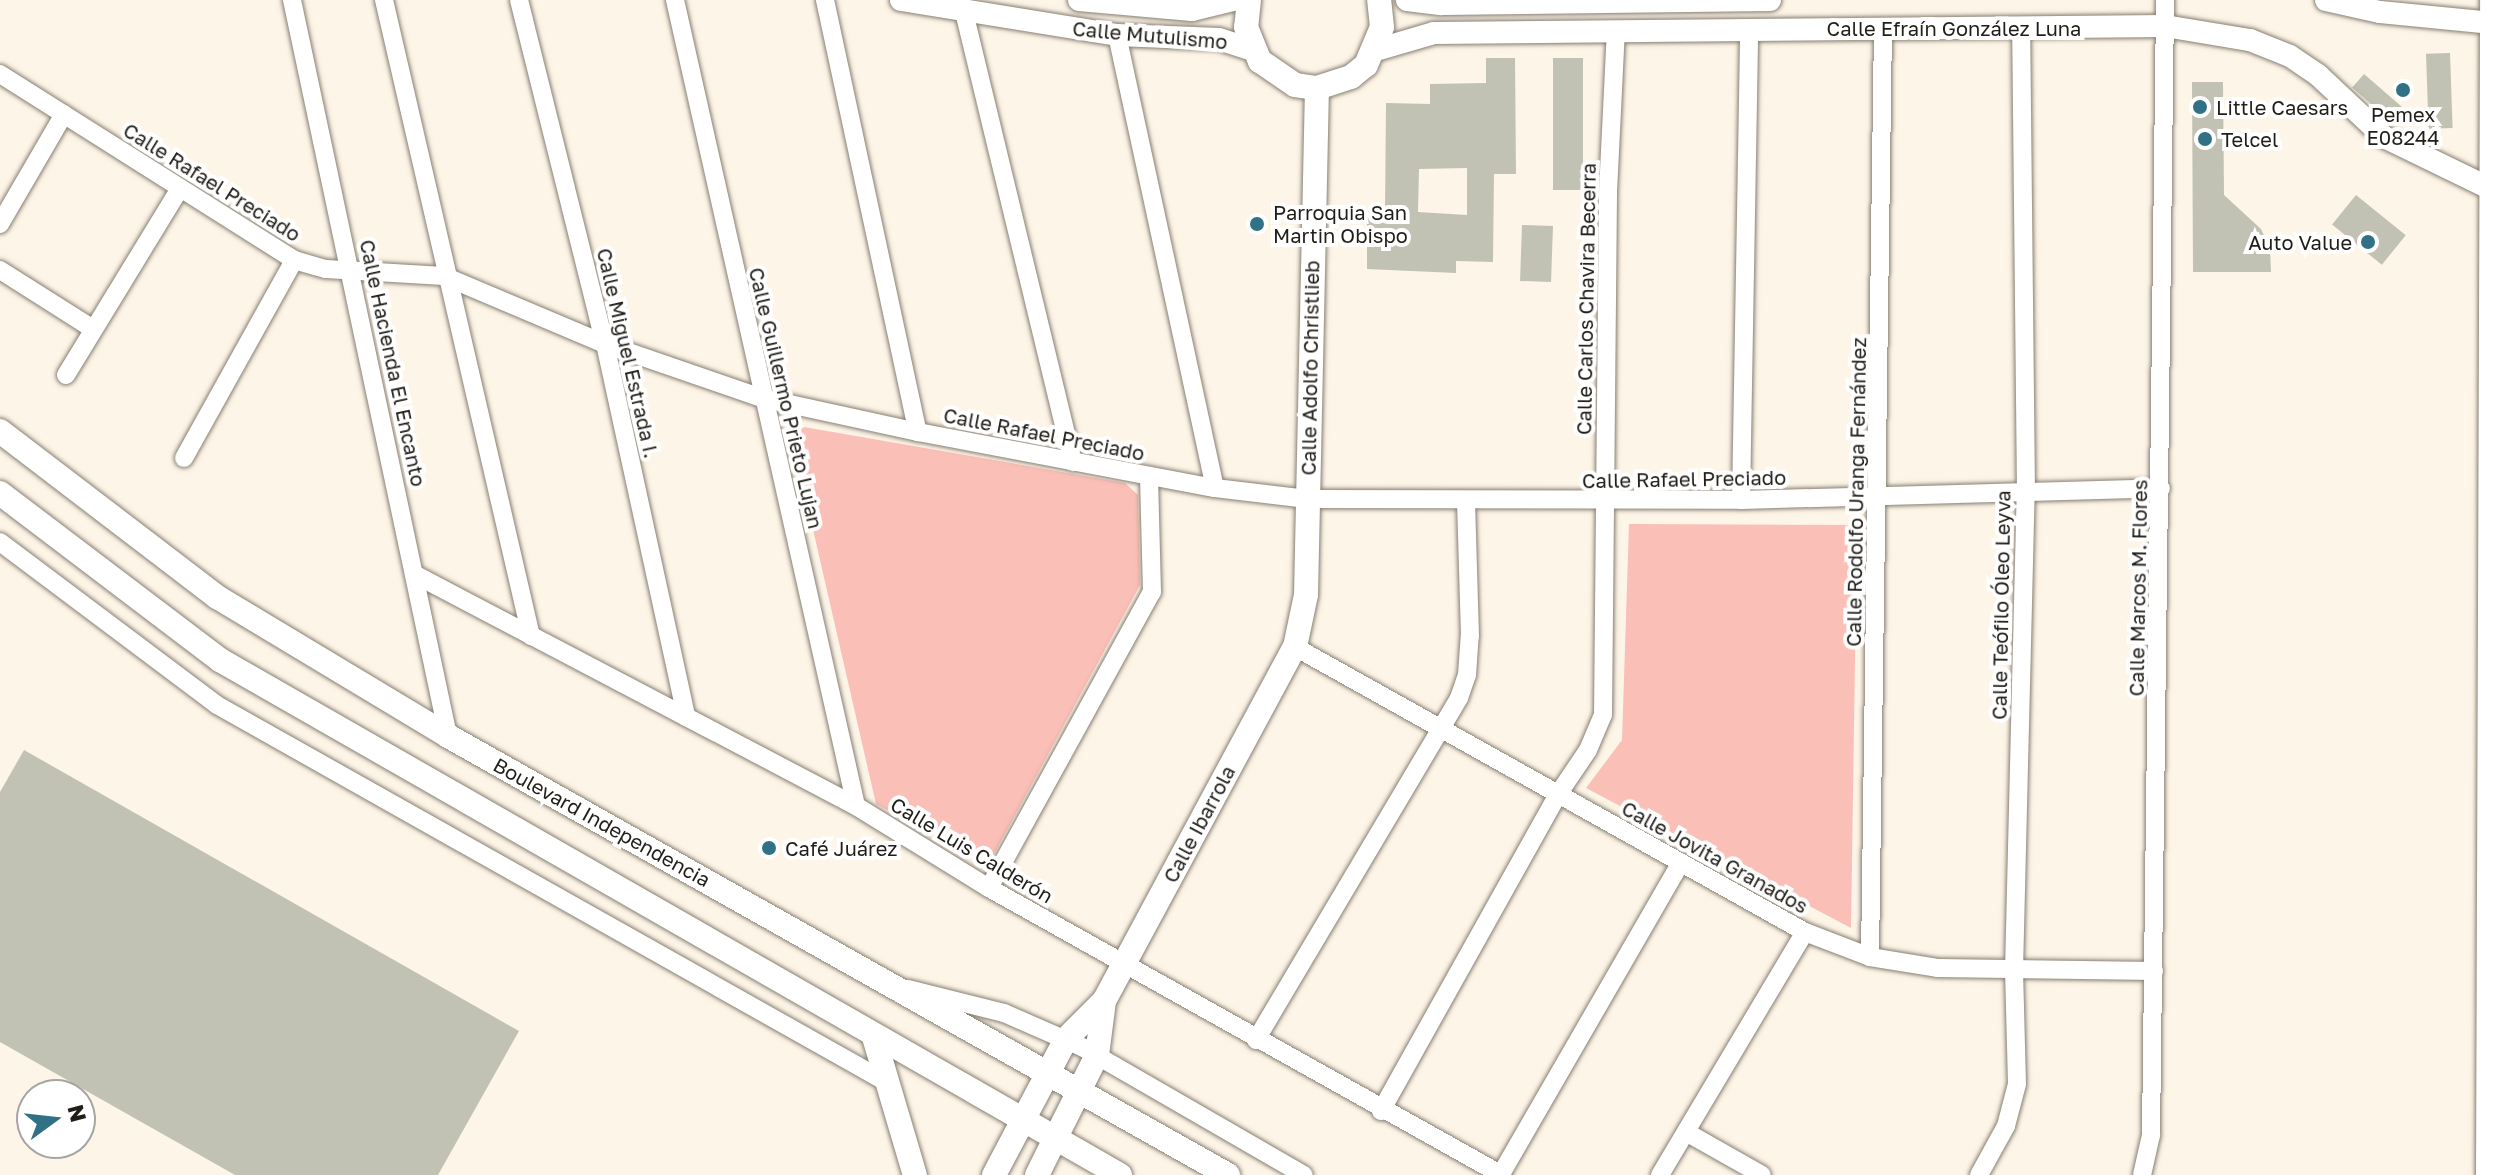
<!DOCTYPE html>
<html>
<head>
<meta charset="utf-8">
<style>
  body { margin:0 }
  #map { position:relative; width:2496px; height:1175px; overflow:hidden; background:#fdf5e7; font-family:"Golos Text",sans-serif }
  div>[style] { position:absolute }
  .green>* { inset:0; background:#fabfb7 }
  .building>* { inset:0; background:#c1c2b3; transform-origin:0 0 }
  .roads { filter:drop-shadow(0 0 2px #867f72) drop-shadow(0 0 2px #867f72) }
  .minor>* { height:18px; margin:-9px; padding:0 9px; transform-origin:9px; border-radius:9px; background:#fff }
  .tertiary>* { height:22px; margin:-11px; padding:0 11px; transform-origin:11px; border-radius:11px; background:#fff }
  .secondary>* { height:24px; margin:-12px; padding:0 12px; transform-origin:12px; border-radius:12px; background:#fff }
  .trunk>* { height:28px; margin:-14px; padding:0 14px; transform-origin:14px; border-radius:14px; background:#fff }
  .dots>* { width:22px; height:22px; translate:-50% -50%; box-sizing:border-box; border:4px solid #fff; border-radius:50% }
  span { translate:-50% -50%; white-space:nowrap; text-align:center; line-height:1.15; -webkit-text-stroke:8px #fff; paint-order:stroke }
  .street-label { font-size:20px; color:#201e19 }
  .poi-label { font-size:20px; color:#201e19 }
  .left { translate:0 -50%; text-align:left }
  .right { translate:-100% -50%; text-align:right }
  .north { position:absolute; left:16px; top:1079px; width:80px; height:80px; box-sizing:border-box; background:#fff; border:2px solid #a6a5a3; border-radius:50%; rotate:75deg; font-size:22px; font-weight:700; line-height:32px; text-align:center; color:#201e19 }
  .north::after { content:''; display:block; margin:auto; width:28px; height:36px; background:#317185; clip-path:polygon(50% 0,100% 100%,50% 72%,0 100%) }
</style>
</head>
<body>
<div id="map">
  <div class="green">
    <div style="clip-path:polygon(804px 427px,1125px 483px,1138px 495px,1140px 585px,988px 865px,876px 804px,792px 438px)"></div>
    <div style="clip-path:polygon(1629px 524px,1857px 525px,1851px 928px,1586px 788px,1622px 740px)"></div>
  </div>
  <div class="building">
    <div style="left:2450px;top:53px;width:75px;height:24px;rotate:88deg"></div>
    <div style="clip-path:polygon(evenodd,1486px 58px,1515px 58px,1516px 174px,1494px 174px,1493px 262px,1456px 261px,1456px 273px,1367px 269px,1367px 211px,1385px 211px,1386px 103px,1430px 104px,1430px 84px,1486px 83px,1486px 58px,1467px 168px,1467px 215px,1418px 212px,1419px 169px,1467px 168px)"></div>
    <div style="left:1553px;top:58px;width:30px;height:132px"></div>
    <div style="left:2364px;top:74px;width:55px;height:18px;rotate:41deg"></div>
    <div style="clip-path:polygon(2192px 82px,2223px 82px,2224px 195px,2261px 229px,2270px 249px,2271px 272px,2193px 272px)"></div>
    <div style="left:2356px;top:195px;width:64px;height:38px;rotate:39deg"></div>
    <div style="left:1522px;top:225px;width:31px;height:56px;rotate:2deg"></div>
    <div style="clip-path:polygon(24px 750px,519px 1031px,438px 1175px,235px 1175px,0 1042px,0 792px)"></div>
  </div>
  <div class="roads">
    <div class="minor">
      <div style="left:292px;top:0;width:752px;rotate:78.03deg"></div>
      <div style="left:384px;top:0;width:653px;rotate:76.99deg"></div>
      <div style="left:519px;top:0;width:355px;rotate:76deg"></div>
      <div style="left:605px;top:344px;width:382px;rotate:77.7deg"></div>
      <div style="left:675px;top:0;width:826px;rotate:77.34deg"></div>
      <div style="left:825px;top:0;width:442px;rotate:77.9deg"></div>
      <div style="left:964px;top:12px;width:463px;rotate:76.4deg"></div>
      <div style="left:1117px;top:35px;width:463px;rotate:77.8deg"></div>
      <div style="left:0;top:74px;width:348px;rotate:32.3deg"></div>
      <div style="left:294px;top:260px;width:33px;rotate:16deg"></div>
      <div style="left:326px;top:269px;width:118px;rotate:3.4deg"></div>
      <div style="left:444px;top:276px;width:175px;rotate:22.9deg"></div>
      <div style="left:605px;top:344px;width:166px;rotate:19deg"></div>
      <div style="left:762px;top:398px;width:160px;rotate:12.3deg"></div>
      <div style="left:918px;top:432px;width:302px;rotate:10.7deg"></div>
      <div style="left:1215px;top:488px;width:93px;rotate:6.8deg"></div>
      <div style="left:1307px;top:499px;width:434px;rotate:0.1deg"></div>
      <div style="left:1741px;top:500px;width:420px;rotate:-1.6deg"></div>
      <div style="left:0;top:224px;width:127px;rotate:-59.8deg"></div>
      <div style="left:0;top:270px;width:110px;rotate:32.4deg"></div>
      <div style="left:66px;top:375px;width:219px;rotate:-58.6deg"></div>
      <div style="left:184px;top:458px;width:227px;rotate:-60.9deg"></div>
      <div style="left:1741px;top:500px;width:471px;rotate:-89deg"></div>
      <div style="left:0;top:542px;width:271px;rotate:36.9deg"></div>
      <div style="left:217px;top:705px;width:772px;rotate:29.39deg"></div>
      <div style="left:414px;top:574px;width:499px;rotate:27.7deg"></div>
      <div style="left:856px;top:806px;width:156px;rotate:31.7deg"></div>
      <div style="left:989px;top:888px;width:588px;rotate:29.23deg"></div>
      <div style="left:1295px;top:647px;width:584px;rotate:29.2deg"></div>
      <div style="left:1805px;top:932px;width:70px;rotate:21deg"></div>
      <div style="left:1870px;top:957px;width:68px;rotate:9.3deg"></div>
      <div style="left:1937px;top:968px;width:217px;rotate:0.8deg"></div>
      <div style="left:989px;top:888px;width:338px;rotate:-61.2deg"></div>
      <div style="left:1152px;top:592px;width:116px;rotate:-91.5deg"></div>
      <div style="left:1870px;top:957px;width:929px;rotate:-89.2deg"></div>
      <div style="left:908px;top:989px;width:99px;rotate:14deg"></div>
      <div style="left:1004px;top:1013px;width:85px;rotate:23.6deg"></div>
      <div style="left:1082px;top:1047px;width:256px;rotate:30deg"></div>
      <div style="left:1256px;top:1040px;width:398px;rotate:-59.3deg"></div>
      <div style="left:1459px;top:698px;width:24px;rotate:-71deg"></div>
      <div style="left:1467px;top:675px;width:39px;rotate:-86deg"></div>
      <div style="left:1470px;top:636px;width:133px;rotate:-91.7deg"></div>
      <div style="left:1381px;top:1111px;width:361px;rotate:-60.8deg"></div>
      <div style="left:1557px;top:796px;width:55px;rotate:-56deg"></div>
      <div style="left:1588px;top:750px;width:38px;rotate:-67deg"></div>
      <div style="left:1603px;top:715px;width:523px;rotate:-89.45deg"></div>
      <div style="left:1608px;top:192px;width:162px;rotate:-87.2deg"></div>
      <div style="left:1686px;top:1132px;width:87px;rotate:29.5deg"></div>
      <div style="left:1501px;top:1174px;width:358px;rotate:-60deg"></div>
      <div style="left:1660px;top:1175px;width:283px;rotate:-59.2deg"></div>
      <div style="left:1979px;top:1175px;width:56px;rotate:-61.1deg"></div>
      <div style="left:2006px;top:1126px;width:43px;rotate:-75.3deg"></div>
      <div style="left:2017px;top:1084px;width:113px;rotate:-91.5deg"></div>
      <div style="left:2014px;top:971px;width:479px;rotate:-88.6deg"></div>
      <div style="left:2026px;top:492px;width:465px;rotate:-90.6deg"></div>
      <div style="left:2142px;top:1175px;width:41px;rotate:-77.3deg"></div>
      <div style="left:2151px;top:1135px;width:1135px;rotate:-89.29deg"></div>
    </div>
    <div class="tertiary">
      <div style="left:901px;top:0;width:219px;rotate:9.2deg"></div>
      <div style="left:1117px;top:35px;width:102px;rotate:2.2deg"></div>
      <div style="left:1219px;top:39px;width:38px;rotate:18deg"></div>
      <div style="left:1079px;top:0;width:113px;rotate:5.1deg"></div>
      <div style="left:1192px;top:10px;width:42px;rotate:-13.7deg"></div>
      <div style="left:1407px;top:0;width:35px;rotate:7deg"></div>
      <div style="left:1442px;top:4px;width:328px;rotate:-0.7deg"></div>
      <div style="left:2326px;top:0;width:55px;rotate:12.5deg"></div>
      <div style="left:2380px;top:12px;width:113px;rotate:5.6deg"></div>
      <div style="left:1376px;top:50px;width:60px;rotate:-16.3deg"></div>
      <div style="left:1434px;top:33px;width:731px;rotate:-0.55deg"></div>
      <div style="left:2165px;top:26px;width:86px;rotate:9.4deg"></div>
      <div style="left:2250px;top:40px;width:43px;rotate:21.8deg"></div>
      <div style="left:2290px;top:56px;width:34px;rotate:34deg"></div>
      <div style="left:2318px;top:75px;width:91px;rotate:43.2deg"></div>
      <div style="left:2384px;top:137px;width:117px;rotate:25.9deg"></div>
    </div>
    <div class="secondary">
      <div style="left:1249px;top:0;width:27px;rotate:96deg"></div>
      <div style="left:1246px;top:27px;width:37px;rotate:68deg"></div>
      <div style="left:1260px;top:61px;width:42px;rotate:34.4deg"></div>
      <div style="left:1295px;top:85px;width:22px;rotate:8deg"></div>
      <div style="left:1317px;top:88px;width:36px;rotate:-18deg"></div>
      <div style="left:1351px;top:77px;width:19px;rotate:-39deg"></div>
      <div style="left:1366px;top:65px;width:41px;rotate:-67.2deg"></div>
      <div style="left:1382px;top:27px;width:27px;rotate:-96deg"></div>
      <div style="left:0;top:431px;width:273px;rotate:37.4deg"></div>
      <div style="left:217px;top:597px;width:270px;rotate:31deg"></div>
      <div style="left:448px;top:736px;width:895px;rotate:29.37deg"></div>
      <div style="left:0;top:493px;width:276px;rotate:37.2deg"></div>
      <div style="left:220px;top:660px;width:1037px;rotate:29.78deg"></div>
      <div style="left:874px;top:1037px;width:144px;rotate:73.5deg"></div>
      <div style="left:994px;top:1175px;width:154px;rotate:-62.1deg"></div>
      <div style="left:1066px;top:1039px;width:54px;rotate:-45deg"></div>
      <div style="left:1104px;top:1001px;width:402px;rotate:-61.7deg"></div>
      <div style="left:1295px;top:647px;width:53px;rotate:-78.1deg"></div>
      <div style="left:1306px;top:595px;width:507px;rotate:-88.76deg"></div>
      <div style="left:1037px;top:1175px;width:134px;rotate:-63.4deg"></div>
      <div style="left:1097px;top:1055px;width:54px;rotate:-82.6deg"></div>
      <div style="left:2488px;top:1175px;width:1175px;rotate:-89.8deg"></div>
    </div>
    <div class="trunk">
      <div style="left:2491px;top:996px;width:56px;rotate:-84.9deg"></div>
    </div>
  </div>
  <div class="dots">
    <div style="left:2403px;top:90px;background:#317185"></div>
    <div style="left:2200px;top:107px;background:#317185"></div>
    <div style="left:2205px;top:139px;background:#317185"></div>
    <div style="left:1257px;top:224px;background:#317185"></div>
    <div style="left:2368px;top:242px;background:#317185"></div>
    <div style="left:769px;top:848px;background:#317185"></div>
  </div>
  <div class="street-label">
    <span style="left:1954px;top:28px">Calle Efraín González Luna</span>
    <span style="left:1150px;top:35px;rotate:5deg">Calle Mutulismo</span>
    <span style="left:212px;top:182px;rotate:32deg">Calle Rafael Preciado</span>
    <span style="left:1586px;top:299px;rotate:-89deg">Calle Carlos Chavira Becerra</span>
    <span style="left:628px;top:353px;rotate:77deg">Calle Miguel Estrada I.</span>
    <span style="left:393px;top:363px;rotate:78deg">Calle Hacienda El Encanto</span>
    <span style="left:1310px;top:368px;rotate:-89deg">Calle Adolfo Christlieb</span>
    <span style="left:786px;top:398px;rotate:77deg">Calle Guillermo Prieto Lujan</span>
    <span style="left:1044px;top:434px;rotate:11deg">Calle Rafael Preciado</span>
    <span style="left:1684px;top:479px;rotate:-1deg">Calle Rafael Preciado</span>
    <span style="left:1856px;top:492px;rotate:-89deg">Calle Rodolfo Uranga Fernández</span>
    <span style="left:2138px;top:588px;rotate:-89deg">Calle Marcos M. Flores</span>
    <span style="left:2001px;top:605px;rotate:-89deg">Calle Teófilo Óleo Leyva</span>
    <span style="left:602px;top:822px;rotate:29deg">Boulevard Independencia</span>
    <span style="left:1199px;top:824px;rotate:-62deg">Calle Ibarrola</span>
    <span style="left:972px;top:850px;rotate:31deg">Calle Luis Calderón</span>
    <span style="left:1715px;top:857px;rotate:29deg">Calle Jovita Granados</span>
  </div>
  <div class="poi-label">
    <span class="left" style="left:2216px;top:107px">Little Caesars</span>
    <span style="left:2403px;top:126px">Pemex<br>E08244</span>
    <span class="left" style="left:2221px;top:139px">Telcel</span>
    <span class="left" style="left:1273px;top:224px">Parroquia San<br>Martin Obispo</span>
    <span class="right" style="left:2352px;top:242px">Auto Value</span>
    <span class="left" style="left:785px;top:848px">Café Juárez</span>
  </div>
  <div class="north">N</div>
</div>
</body>
</html>
